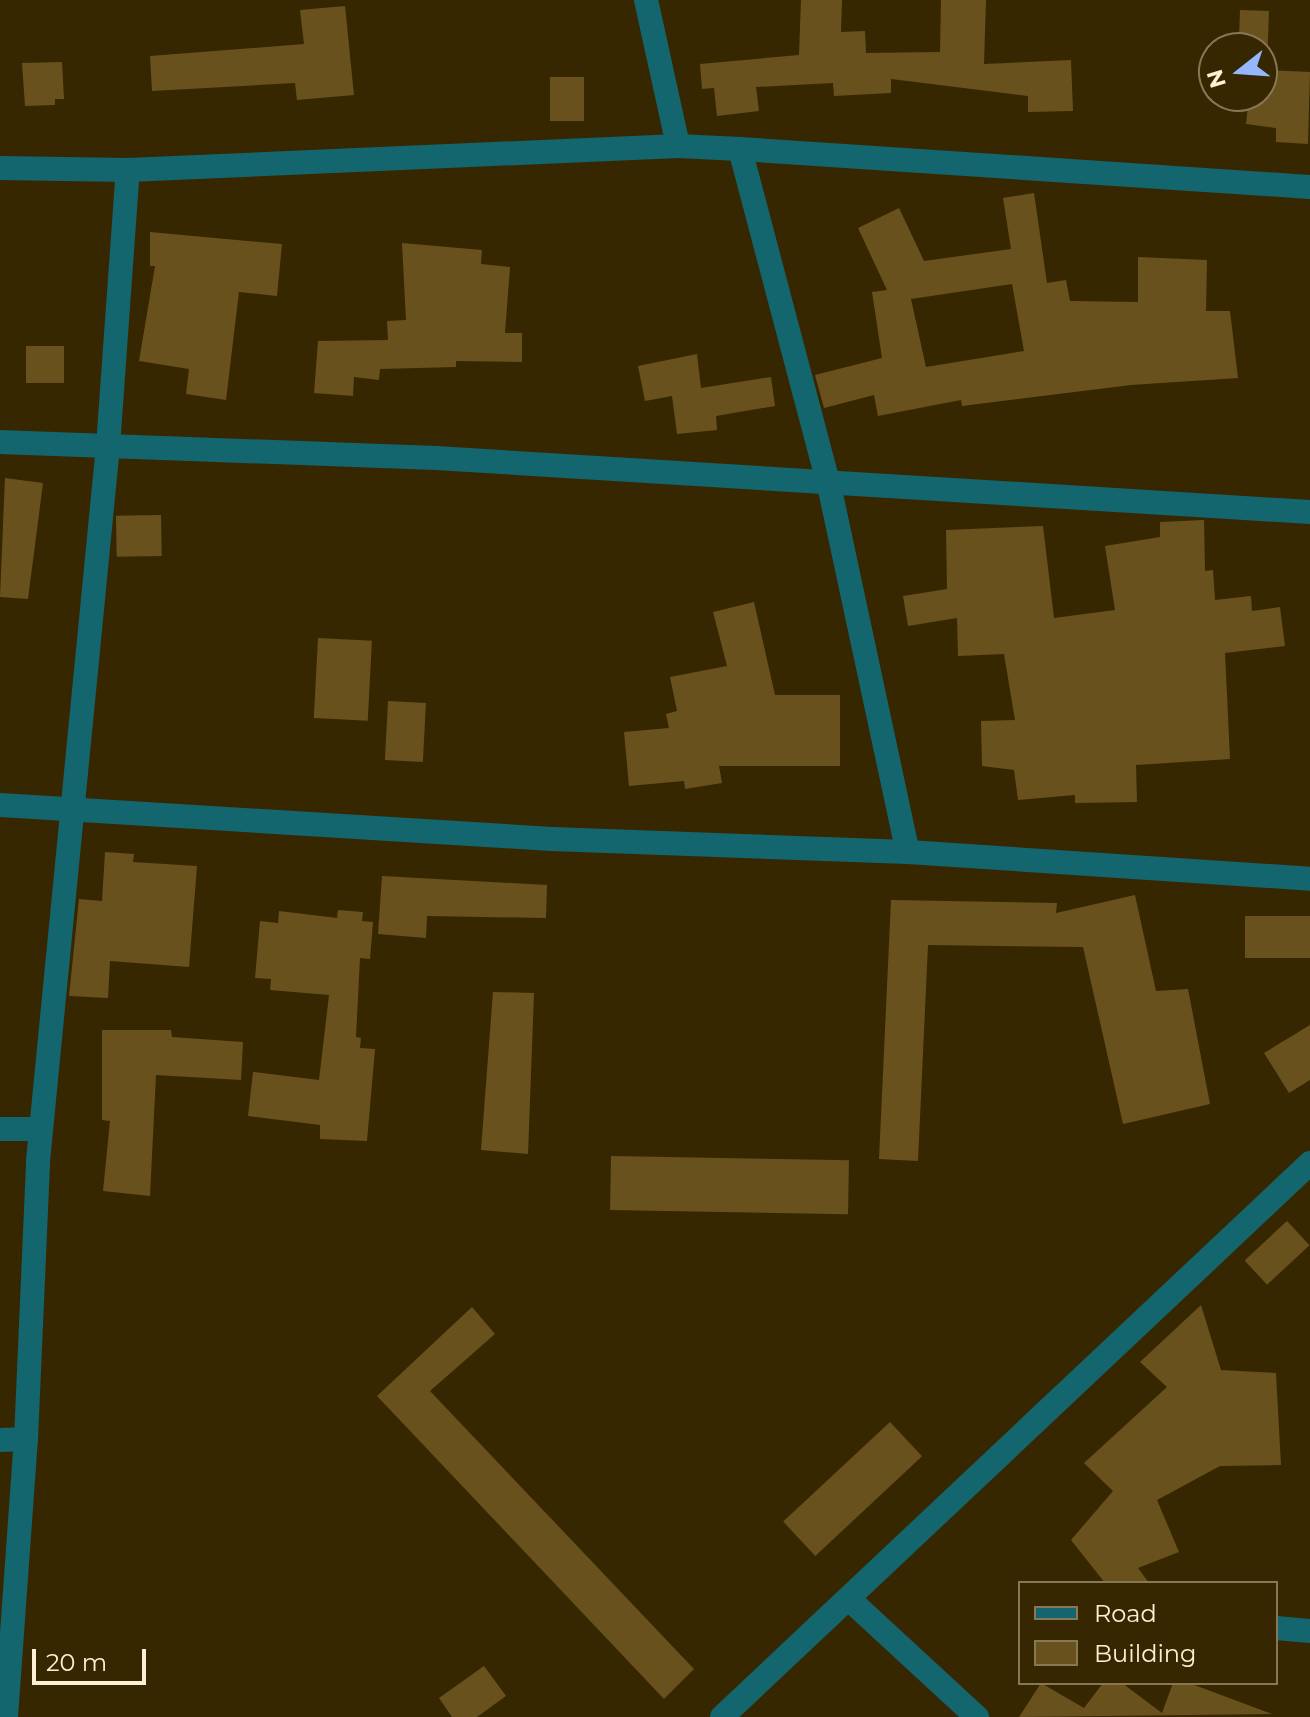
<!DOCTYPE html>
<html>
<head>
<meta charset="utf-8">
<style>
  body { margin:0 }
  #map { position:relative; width:1310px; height:1717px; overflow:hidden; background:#372701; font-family:Montserrat,sans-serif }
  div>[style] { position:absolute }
  .building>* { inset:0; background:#69511d; transform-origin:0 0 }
  .minor>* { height:24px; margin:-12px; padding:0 12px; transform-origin:12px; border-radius:12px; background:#14666e }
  span { translate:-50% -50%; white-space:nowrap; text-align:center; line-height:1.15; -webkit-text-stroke:8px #372701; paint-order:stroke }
  .legend { position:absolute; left:1018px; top:1581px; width:260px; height:104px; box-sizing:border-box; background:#372701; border:2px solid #877756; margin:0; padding:10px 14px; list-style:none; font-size:24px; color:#fef0d5 }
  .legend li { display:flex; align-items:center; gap:16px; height:40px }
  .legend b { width:40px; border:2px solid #877756 }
  .north { position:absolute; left:1198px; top:32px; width:80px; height:80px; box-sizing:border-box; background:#372701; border:2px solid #877756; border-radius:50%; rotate:253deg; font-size:22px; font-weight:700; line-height:32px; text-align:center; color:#fef0d5 }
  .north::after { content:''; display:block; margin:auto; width:28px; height:36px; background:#94b7fd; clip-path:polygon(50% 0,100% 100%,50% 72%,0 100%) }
  .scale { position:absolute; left:32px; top:1649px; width:114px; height:36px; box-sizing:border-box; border:4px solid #fef0d5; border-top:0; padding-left:10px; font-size:24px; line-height:28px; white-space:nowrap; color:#fef0d5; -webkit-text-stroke:6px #372701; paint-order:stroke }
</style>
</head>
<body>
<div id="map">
  <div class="building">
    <div style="clip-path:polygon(801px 0,842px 0,841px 32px,865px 31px,866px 53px,940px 52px,941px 0,986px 0,984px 64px,1071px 60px,1073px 111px,1028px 112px,1028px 96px,891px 79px,891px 93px,834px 96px,833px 83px,756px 87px,759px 111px,717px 116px,714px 88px,702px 89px,700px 64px,799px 55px)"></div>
    <div style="clip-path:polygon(345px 6px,354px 95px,297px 100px,295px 83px,152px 91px,150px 56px,304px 44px,300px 10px)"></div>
    <div style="left:1240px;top:10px;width:29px;height:38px;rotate:2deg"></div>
    <div style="clip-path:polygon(62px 62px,64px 99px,55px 99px,55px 105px,25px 106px,22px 63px)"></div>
    <div style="clip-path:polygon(1262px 70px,1310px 72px,1308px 144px,1276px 142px,1276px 128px,1246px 124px,1249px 96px,1262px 96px)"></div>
    <div style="left:584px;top:77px;width:44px;height:34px;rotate:90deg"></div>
    <div style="clip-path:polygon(evenodd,1034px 193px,1047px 283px,1066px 280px,1070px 301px,1138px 302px,1138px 257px,1207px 260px,1206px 311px,1230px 311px,1238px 378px,1131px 385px,962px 406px,961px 400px,878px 416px,874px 395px,824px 408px,815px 375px,882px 358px,872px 292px,887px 290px,858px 228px,899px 208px,924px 261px,1011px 249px,1003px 198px,1034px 193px,1012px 284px,1024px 351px,926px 367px,911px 299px,1012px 284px)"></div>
    <div style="clip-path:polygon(150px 232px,282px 244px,277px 296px,239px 292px,226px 400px,186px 394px,189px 369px,139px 361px,155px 266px,150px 266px)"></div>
    <div style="clip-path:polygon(402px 243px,482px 250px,481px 264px,510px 267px,505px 333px,522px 333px,522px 362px,456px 361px,456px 367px,380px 369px,379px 380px,354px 377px,353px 396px,314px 393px,318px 341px,388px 340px,387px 321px,406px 320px)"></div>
    <div style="left:26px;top:346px;width:38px;height:37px"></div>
    <div style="clip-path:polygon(697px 354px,701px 388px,771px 377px,775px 406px,716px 416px,717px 430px,677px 434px,672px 396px,645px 401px,638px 366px)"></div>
    <div style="clip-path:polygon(5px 478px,43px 483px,28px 599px,0 597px)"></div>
    <div style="left:161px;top:515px;width:41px;height:45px;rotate:89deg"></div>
    <div style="clip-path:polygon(1204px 520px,1205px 571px,1213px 570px,1215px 600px,1251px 596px,1252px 611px,1280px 607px,1285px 646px,1225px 653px,1230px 759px,1136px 765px,1137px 802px,1075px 803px,1075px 795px,1018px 800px,1014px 770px,982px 766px,981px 721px,1015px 720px,1004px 654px,958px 656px,957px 618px,908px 626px,903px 596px,947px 589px,946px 530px,1043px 526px,1054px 618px,1115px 610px,1105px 546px,1160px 537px,1160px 522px)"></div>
    <div style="clip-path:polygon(754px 602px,775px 695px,840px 695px,840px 766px,719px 766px,722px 783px,685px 789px,684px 781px,629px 786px,624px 732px,669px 728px,666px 714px,677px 711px,670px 677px,727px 666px,713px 612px)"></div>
    <div style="left:318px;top:638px;width:54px;height:80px;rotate:3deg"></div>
    <div style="left:388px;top:701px;width:38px;height:59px;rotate:3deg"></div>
    <div style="clip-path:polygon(105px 852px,134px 854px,133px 862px,197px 866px,189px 967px,110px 961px,108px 998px,69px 996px,79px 899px,102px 901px)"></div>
    <div style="clip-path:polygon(382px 876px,547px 885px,546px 918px,427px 916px,426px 938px,378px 934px)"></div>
    <div style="clip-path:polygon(1135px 895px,1156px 991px,1188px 989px,1210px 1104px,1123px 1124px,1083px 947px,928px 945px,918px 1161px,879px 1159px,891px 900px,1057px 903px,1056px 913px)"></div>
    <div style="clip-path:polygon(338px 910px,363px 912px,362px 921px,373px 922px,370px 959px,360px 958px,356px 1037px,361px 1038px,360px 1048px,375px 1049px,367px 1141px,320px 1139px,320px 1125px,248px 1116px,253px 1072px,319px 1080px,329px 995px,270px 990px,271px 979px,255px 978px,260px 921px,278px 923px,279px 911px,337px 918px)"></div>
    <div style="left:1310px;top:916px;width:42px;height:65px;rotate:90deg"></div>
    <div style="clip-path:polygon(493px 992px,534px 993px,528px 1154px,481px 1150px)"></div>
    <div style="clip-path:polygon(1310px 1025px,1310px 1080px,1289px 1093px,1264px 1053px)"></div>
    <div style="clip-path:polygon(102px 1030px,171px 1030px,172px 1037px,243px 1042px,241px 1080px,156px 1075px,150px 1196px,103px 1191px,110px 1121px,102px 1120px)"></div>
    <div style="left:611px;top:1156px;width:238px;height:54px;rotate:1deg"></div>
    <div style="left:1287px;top:1221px;width:33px;height:58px;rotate:47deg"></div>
    <div style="clip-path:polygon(1201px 1305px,1221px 1370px,1276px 1373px,1281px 1465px,1220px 1466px,1157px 1500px,1179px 1552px,1138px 1568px,1149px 1583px,1105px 1583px,1071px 1540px,1113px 1491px,1084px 1463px,1167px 1387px,1140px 1362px)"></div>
    <div style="clip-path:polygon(472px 1307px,495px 1334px,430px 1391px,694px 1669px,664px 1699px,377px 1396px)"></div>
    <div style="left:890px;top:1422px;width:47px;height:146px;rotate:47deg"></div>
    <div style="clip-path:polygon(484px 1666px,506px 1696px,477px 1717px,452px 1717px,439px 1698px)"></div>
    <div style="clip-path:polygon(1041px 1683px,1084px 1708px,1103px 1683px,1122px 1683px,1162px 1713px,1173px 1683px,1189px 1683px,1272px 1714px,1019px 1717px)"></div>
  </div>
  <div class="minor">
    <div style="left:646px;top:0;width:149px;rotate:77.6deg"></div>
    <div style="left:678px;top:146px;width:62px;rotate:2.8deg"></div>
    <div style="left:740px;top:149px;width:348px;rotate:75.2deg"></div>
    <div style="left:829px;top:485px;width:375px;rotate:77.9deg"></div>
    <div style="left:740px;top:149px;width:571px;rotate:3.81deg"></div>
    <div style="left:0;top:168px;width:128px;rotate:0.9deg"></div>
    <div style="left:128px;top:170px;width:551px;rotate:-2.5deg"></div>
    <div style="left:0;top:442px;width:436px;rotate:2.1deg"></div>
    <div style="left:436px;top:458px;width:876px;rotate:3.54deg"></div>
    <div style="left:0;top:805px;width:553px;rotate:3.52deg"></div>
    <div style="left:552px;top:839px;width:356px;rotate:2.1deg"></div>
    <div style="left:908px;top:852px;width:403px;rotate:3.8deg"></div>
    <div style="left:0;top:1129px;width:40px"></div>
    <div style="left:0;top:1440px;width:26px;rotate:-2deg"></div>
    <div style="left:850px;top:1600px;width:173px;rotate:42.7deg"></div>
    <div style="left:1276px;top:1628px;width:34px;rotate:5deg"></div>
    <div style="left:6px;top:1717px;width:279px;rotate:-85.9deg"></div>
    <div style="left:26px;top:1439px;width:278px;rotate:-87.5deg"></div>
    <div style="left:38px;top:1161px;width:718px;rotate:-84.41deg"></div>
    <div style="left:108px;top:446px;width:277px;rotate:-85.9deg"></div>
    <div style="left:722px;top:1717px;width:808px;rotate:-43.29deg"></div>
  </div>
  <ul class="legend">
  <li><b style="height:10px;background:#14666e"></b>Road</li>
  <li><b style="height:22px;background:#69511d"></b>Building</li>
  </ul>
  <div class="north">N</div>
  <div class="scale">20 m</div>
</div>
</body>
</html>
